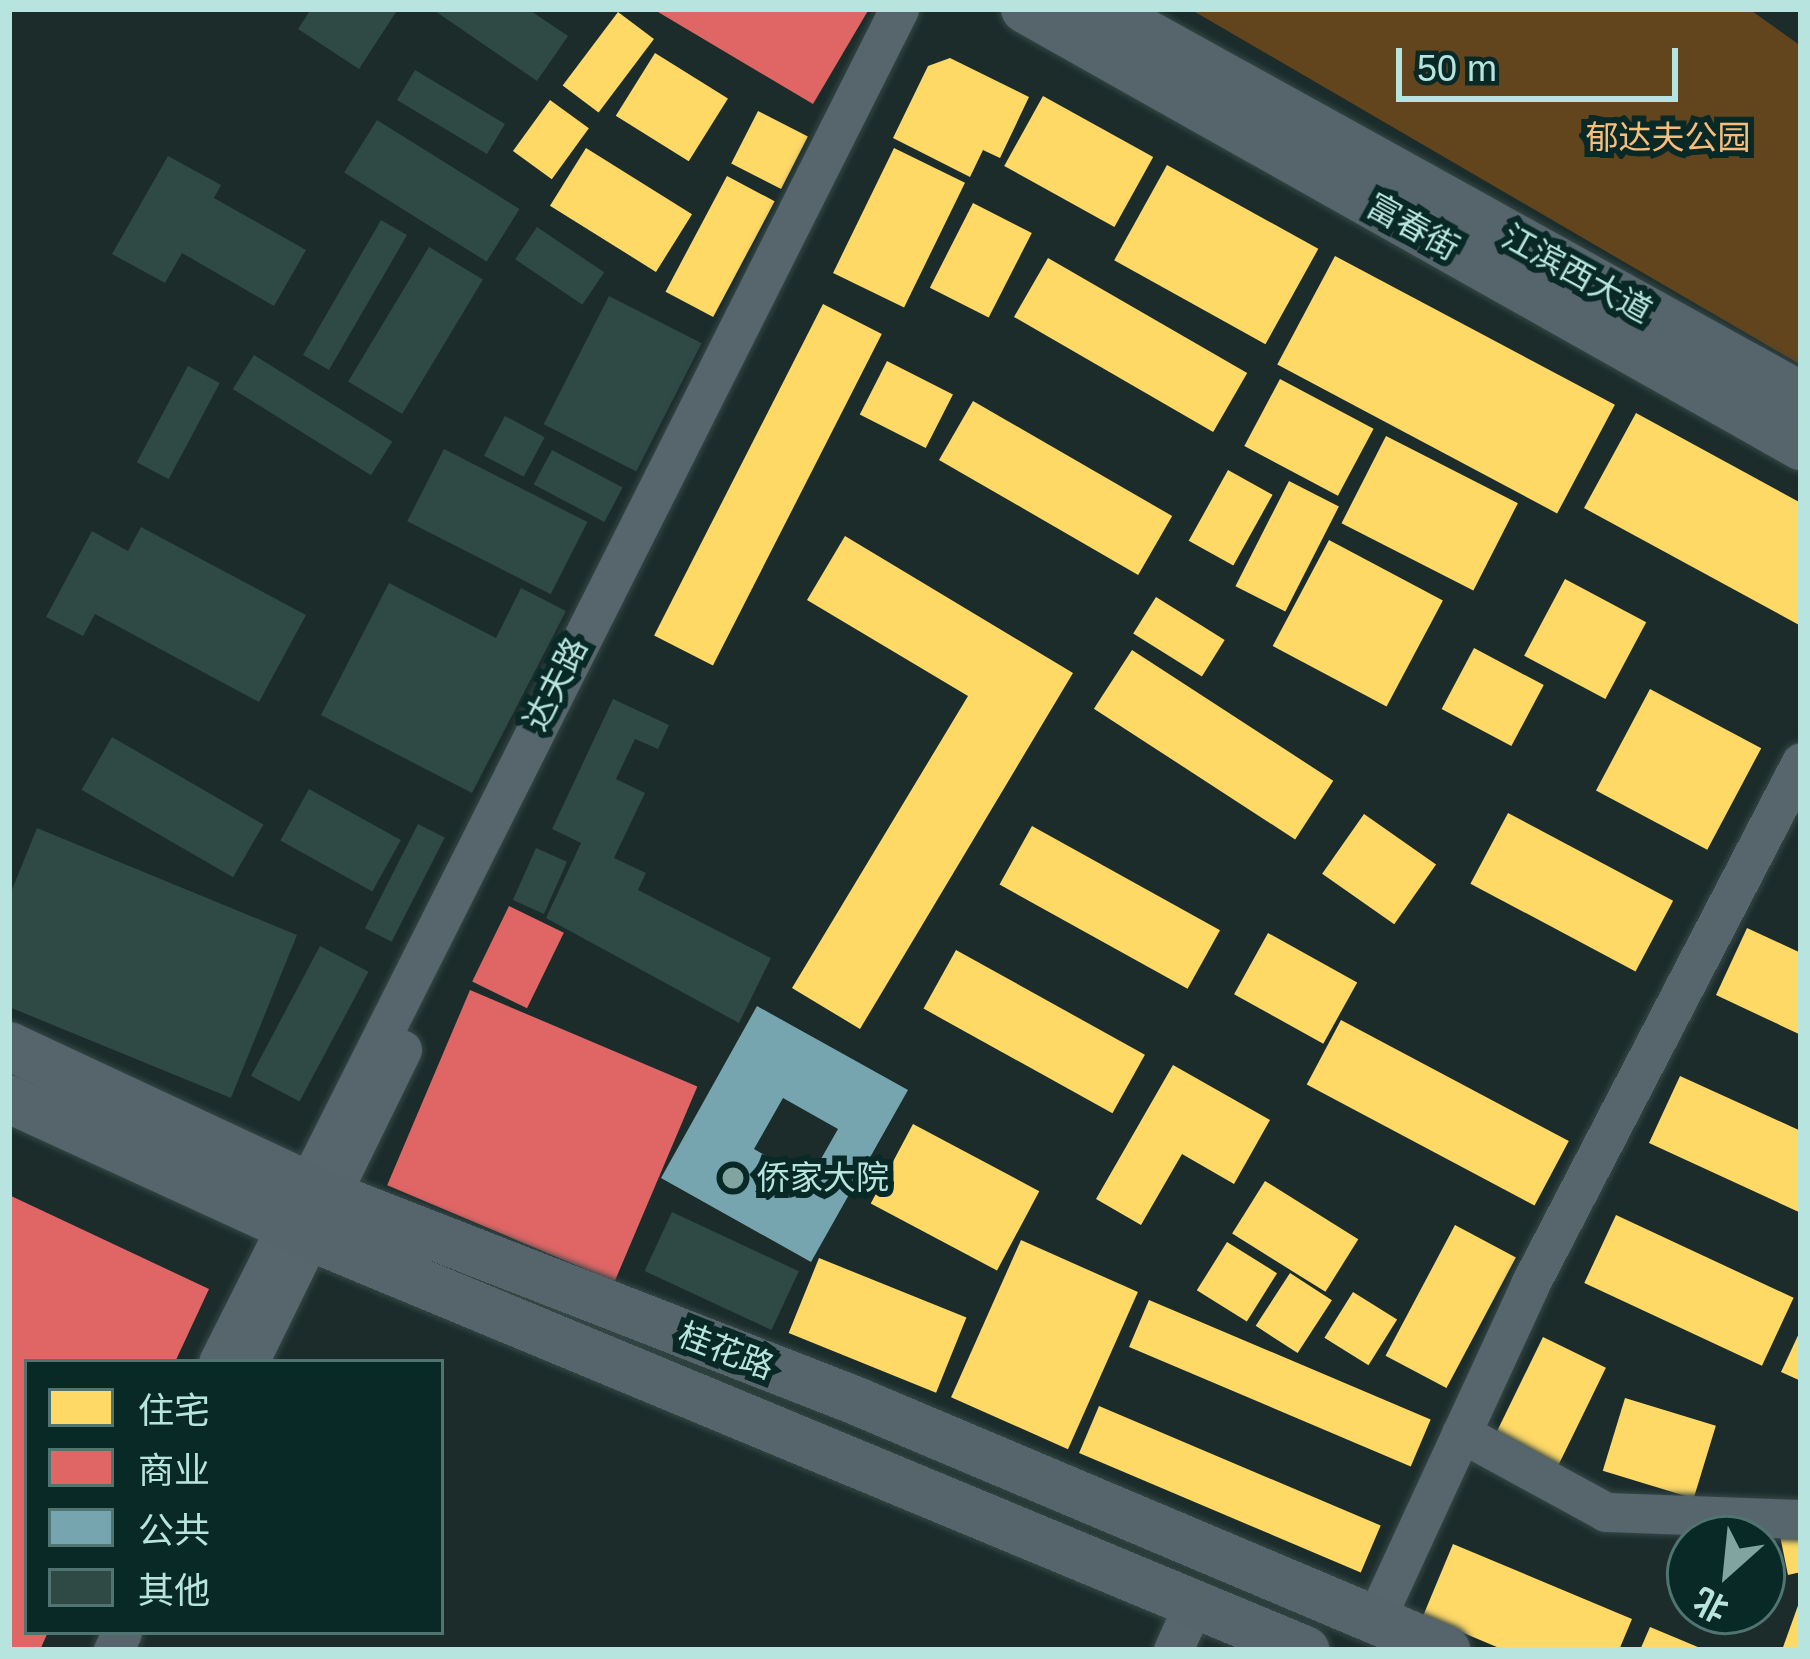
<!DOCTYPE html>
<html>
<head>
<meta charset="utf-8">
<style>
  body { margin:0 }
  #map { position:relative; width:1810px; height:1659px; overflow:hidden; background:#1b2c2b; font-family:Helvetica,"Noto Sans SC",sans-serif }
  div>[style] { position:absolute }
  .green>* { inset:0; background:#63451d }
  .homes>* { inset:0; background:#ffd966; transform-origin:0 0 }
  .shops>* { inset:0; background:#e06666; transform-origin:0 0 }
  .public>* { inset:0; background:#76a5af }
  .building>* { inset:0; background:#2f4944; transform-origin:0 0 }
  .roads { filter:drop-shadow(0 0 3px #364846) drop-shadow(0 0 3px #364846) }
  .minor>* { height:39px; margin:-19.5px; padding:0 19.5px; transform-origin:19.5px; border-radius:19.5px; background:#57656d }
  .major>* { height:48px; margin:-24px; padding:0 24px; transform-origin:24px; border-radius:24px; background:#56656c }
  .dots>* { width:33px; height:33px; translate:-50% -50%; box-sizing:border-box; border:6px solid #092927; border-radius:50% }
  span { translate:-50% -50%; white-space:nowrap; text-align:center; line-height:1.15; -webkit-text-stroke:12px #092927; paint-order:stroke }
  .park-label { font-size:33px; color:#f9bd7b }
  .street-label { font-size:33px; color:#b8e4df }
  .poi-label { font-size:33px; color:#b8e4df }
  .left { translate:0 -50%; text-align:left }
  .frame { position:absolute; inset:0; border:12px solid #b8e4df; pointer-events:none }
  .legend { position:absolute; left:24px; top:1359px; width:420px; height:276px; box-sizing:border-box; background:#092927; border:3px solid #4f7471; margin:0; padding:15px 21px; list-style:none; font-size:36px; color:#b8e4df }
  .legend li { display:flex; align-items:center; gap:24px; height:60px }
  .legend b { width:60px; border:3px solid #4f7471 }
  .north { position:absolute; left:1666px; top:1515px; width:120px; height:120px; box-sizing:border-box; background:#092927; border:3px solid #4f7471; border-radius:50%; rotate:207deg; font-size:33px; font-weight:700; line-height:48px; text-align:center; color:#b8e4df }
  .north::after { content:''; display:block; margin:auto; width:42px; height:54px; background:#81a4a0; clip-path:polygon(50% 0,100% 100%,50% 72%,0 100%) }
  .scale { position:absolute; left:1396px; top:48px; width:282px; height:54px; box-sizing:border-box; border:6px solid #b8e4df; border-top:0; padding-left:15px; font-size:36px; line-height:42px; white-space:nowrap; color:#b8e4df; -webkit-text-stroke:9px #092927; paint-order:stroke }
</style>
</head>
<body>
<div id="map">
  <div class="green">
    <div style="clip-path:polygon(1190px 9px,1749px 9px,1801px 46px,1801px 365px)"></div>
  </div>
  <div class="homes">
    <div style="left:618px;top:12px;width:45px;height:92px;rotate:37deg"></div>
    <div style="left:655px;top:53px;width:86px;height:74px;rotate:32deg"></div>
    <div style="clip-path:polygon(950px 58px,1029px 97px,1000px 158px,983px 150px,970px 177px,893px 138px,928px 66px)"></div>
    <div style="left:1043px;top:96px;width:126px;height:80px;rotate:29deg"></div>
    <div style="left:550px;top:100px;width:48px;height:63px;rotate:36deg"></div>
    <div style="left:758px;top:111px;width:56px;height:59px;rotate:27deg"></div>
    <div style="left:586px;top:148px;width:125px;height:68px;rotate:32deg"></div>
    <div style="left:894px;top:148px;width:79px;height:139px;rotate:26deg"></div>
    <div style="left:1167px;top:165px;width:173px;height:109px;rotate:29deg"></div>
    <div style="left:727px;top:176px;width:54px;height:131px;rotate:28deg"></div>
    <div style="left:973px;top:203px;width:66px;height:95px;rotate:27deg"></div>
    <div style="left:1335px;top:256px;width:317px;height:123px;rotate:28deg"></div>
    <div style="left:1048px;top:258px;width:230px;height:68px;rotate:30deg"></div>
    <div style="left:823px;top:304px;width:66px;height:372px;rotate:27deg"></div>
    <div style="left:887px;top:361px;width:74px;height:60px;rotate:27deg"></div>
    <div style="left:1280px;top:379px;width:106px;height:76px;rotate:28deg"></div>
    <div style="left:973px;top:401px;width:230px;height:68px;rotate:30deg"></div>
    <div style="clip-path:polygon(1636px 413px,1801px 503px,1801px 626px,1584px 508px)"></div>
    <div style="left:1386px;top:436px;width:148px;height:98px;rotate:27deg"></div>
    <div style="left:1228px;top:470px;width:51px;height:81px;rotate:29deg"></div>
    <div style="left:1289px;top:481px;width:56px;height:118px;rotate:27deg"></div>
    <div style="clip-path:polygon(845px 536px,1073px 673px,860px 1029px,792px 988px,968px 696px,807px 600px)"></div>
    <div style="left:1329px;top:540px;width:129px;height:120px;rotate:28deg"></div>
    <div style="left:1565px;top:579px;width:92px;height:87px;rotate:28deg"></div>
    <div style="left:1156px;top:597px;width:81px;height:43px;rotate:32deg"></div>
    <div style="left:1474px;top:648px;width:79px;height:69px;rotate:28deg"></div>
    <div style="left:1132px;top:650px;width:240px;height:70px;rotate:33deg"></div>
    <div style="left:1650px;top:689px;width:126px;height:115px;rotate:28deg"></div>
    <div style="left:1508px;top:813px;width:187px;height:80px;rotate:28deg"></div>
    <div style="left:1364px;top:814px;width:88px;height:73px;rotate:35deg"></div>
    <div style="left:1032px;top:826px;width:215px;height:67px;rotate:29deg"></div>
    <div style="clip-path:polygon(1747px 928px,1801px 953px,1801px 1035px,1716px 995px)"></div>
    <div style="left:1268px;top:933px;width:102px;height:70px;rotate:29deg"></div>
    <div style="left:956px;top:950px;width:216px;height:67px;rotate:29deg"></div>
    <div style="left:1341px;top:1020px;width:258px;height:73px;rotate:28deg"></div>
    <div style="clip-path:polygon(1173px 1065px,1270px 1120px,1234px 1184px,1182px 1154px,1141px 1225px,1096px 1199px)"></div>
    <div style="clip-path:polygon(1680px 1076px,1801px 1131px,1801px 1213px,1649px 1143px)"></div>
    <div style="left:913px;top:1124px;width:143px;height:90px;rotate:28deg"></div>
    <div style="left:1265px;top:1181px;width:110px;height:62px;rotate:32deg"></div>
    <div style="left:1616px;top:1215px;width:196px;height:75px;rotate:25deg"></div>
    <div style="left:1455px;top:1225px;width:69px;height:148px;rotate:28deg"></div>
    <div style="left:1021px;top:1240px;width:128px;height:172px;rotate:24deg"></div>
    <div style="left:1227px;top:1242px;width:59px;height:57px;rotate:32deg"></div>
    <div style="left:819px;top:1258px;width:159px;height:81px;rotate:22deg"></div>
    <div style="left:1290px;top:1273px;width:50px;height:63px;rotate:33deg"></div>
    <div style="left:1353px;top:1292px;width:52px;height:54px;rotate:32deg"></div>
    <div style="left:1149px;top:1300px;width:306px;height:51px;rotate:23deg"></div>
    <div style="clip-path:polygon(1801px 1329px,1801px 1381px,1781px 1372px)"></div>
    <div style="left:1543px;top:1337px;width:70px;height:128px;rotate:26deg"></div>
    <div style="left:1625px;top:1398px;width:95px;height:76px;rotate:17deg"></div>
    <div style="left:1099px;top:1406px;width:306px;height:51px;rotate:23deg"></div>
    <div style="clip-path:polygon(1801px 1526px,1801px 1572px,1788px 1575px,1779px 1531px)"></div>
    <div style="clip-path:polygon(1453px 1544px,1632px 1619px,1619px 1650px,1504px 1650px,1423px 1616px)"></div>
    <div style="clip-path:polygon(1800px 1600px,1801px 1650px,1782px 1650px)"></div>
    <div style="clip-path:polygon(1650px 1627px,1705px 1650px,1640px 1650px)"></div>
  </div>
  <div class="shops">
    <div style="clip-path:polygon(653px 9px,869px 9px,813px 104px)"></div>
    <div style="left:509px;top:906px;width:61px;height:84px;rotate:26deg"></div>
    <div style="left:470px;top:990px;width:247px;height:212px;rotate:23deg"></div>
    <div style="clip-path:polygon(9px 1195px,209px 1289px,175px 1362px,27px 1362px,27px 1632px,48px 1632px,40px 1650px,9px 1650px)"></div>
  </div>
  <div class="public">
    <div style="clip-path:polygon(evenodd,757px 1006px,908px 1090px,811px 1262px,661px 1178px,757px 1006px,783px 1098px,838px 1129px,809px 1180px,754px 1149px,783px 1098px)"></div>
  </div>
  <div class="building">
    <div style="clip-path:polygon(311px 9px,398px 9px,359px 69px,298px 29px)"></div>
    <div style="clip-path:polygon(432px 9px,528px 9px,568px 36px,537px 81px)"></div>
    <div style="left:415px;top:70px;width:105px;height:35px;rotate:31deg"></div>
    <div style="left:377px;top:120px;width:168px;height:62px;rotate:32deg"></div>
    <div style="clip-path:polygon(168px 156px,221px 185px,214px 198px,306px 250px,274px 306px,182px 253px,165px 283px,112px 254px)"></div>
    <div style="left:381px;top:220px;width:30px;height:156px;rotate:30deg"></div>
    <div style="left:537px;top:227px;width:81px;height:39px;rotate:34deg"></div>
    <div style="left:429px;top:247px;width:63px;height:157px;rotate:31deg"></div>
    <div style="left:609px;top:296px;width:104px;height:144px;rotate:27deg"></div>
    <div style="left:254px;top:355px;width:163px;height:40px;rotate:32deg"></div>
    <div style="left:188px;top:366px;width:36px;height:109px;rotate:28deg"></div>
    <div style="left:505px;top:416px;width:45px;height:45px;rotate:28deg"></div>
    <div style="left:444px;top:449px;width:161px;height:81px;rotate:27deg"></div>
    <div style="left:552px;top:450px;width:80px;height:39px;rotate:28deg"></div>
    <div style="clip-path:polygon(141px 527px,306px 615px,259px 702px,95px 614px,83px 636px,46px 617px,92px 531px,128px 551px)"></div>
    <div style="clip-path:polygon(389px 583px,496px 638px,521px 588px,566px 611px,472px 793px,321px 715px)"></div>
    <div style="clip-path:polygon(613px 699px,669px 725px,658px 749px,635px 739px,616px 779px,645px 793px,614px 858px,646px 873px,638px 890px,771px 958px,739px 1023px,546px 918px,581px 843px,552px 829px)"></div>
    <div style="left:112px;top:737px;width:175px;height:61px;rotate:30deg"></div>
    <div style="left:309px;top:789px;width:105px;height:59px;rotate:29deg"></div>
    <div style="left:418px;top:824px;width:30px;height:117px;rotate:27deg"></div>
    <div style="clip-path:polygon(37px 828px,297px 935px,231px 1098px,9px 1007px,9px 897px)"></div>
    <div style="left:536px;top:848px;width:34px;height:57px;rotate:24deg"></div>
    <div style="left:320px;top:946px;width:55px;height:147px;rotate:28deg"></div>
    <div style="left:672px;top:1212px;width:140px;height:65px;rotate:25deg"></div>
  </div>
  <div class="roads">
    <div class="minor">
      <div style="left:218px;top:1362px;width:1515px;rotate:-63.28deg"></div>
      <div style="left:249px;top:1362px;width:348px;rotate:-63.9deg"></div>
      <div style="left:1461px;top:1433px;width:165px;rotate:28.6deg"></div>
      <div style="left:1606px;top:1512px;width:195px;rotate:2.1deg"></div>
      <div style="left:1376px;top:1618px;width:368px;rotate:-65.2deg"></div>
      <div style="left:1530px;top:1284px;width:588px;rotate:-62.56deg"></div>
      <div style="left:113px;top:1650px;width:20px;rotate:-63deg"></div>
      <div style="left:1173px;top:1650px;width:51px;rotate:-65.9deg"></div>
    </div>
    <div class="major">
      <div style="left:1025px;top:9px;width:891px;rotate:29.39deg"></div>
      <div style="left:1102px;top:9px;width:799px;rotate:28.97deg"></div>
      <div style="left:9px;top:1046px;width:352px;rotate:25deg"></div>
      <div style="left:328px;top:1195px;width:565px;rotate:21.29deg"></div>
      <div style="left:854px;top:1400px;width:643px;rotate:22.89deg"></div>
      <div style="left:9px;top:1099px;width:329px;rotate:24.6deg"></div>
      <div style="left:308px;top:1236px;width:1080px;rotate:22.55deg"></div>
    </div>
  </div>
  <div class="dots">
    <div style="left:733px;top:1178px;background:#81a4a0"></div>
  </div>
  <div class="park-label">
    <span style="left:1668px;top:138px">郁达夫公园</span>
  </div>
  <div class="street-label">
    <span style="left:1413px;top:227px;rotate:29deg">富春街</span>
    <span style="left:1577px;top:274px;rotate:29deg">江滨西大道</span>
    <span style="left:556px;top:684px;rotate:-63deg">达夫路</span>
    <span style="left:726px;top:1351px;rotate:21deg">桂花路</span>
  </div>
  <div class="poi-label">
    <span class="left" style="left:757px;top:1178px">侨家大院</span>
  </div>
  <div class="frame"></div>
  <ul class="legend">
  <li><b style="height:33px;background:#ffd966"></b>住宅</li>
  <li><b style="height:33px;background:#e06666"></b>商业</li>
  <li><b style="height:33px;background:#76a5af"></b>公共</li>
  <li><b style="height:33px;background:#2f4944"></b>其他</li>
  </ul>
  <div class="north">北</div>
  <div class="scale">50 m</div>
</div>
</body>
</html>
